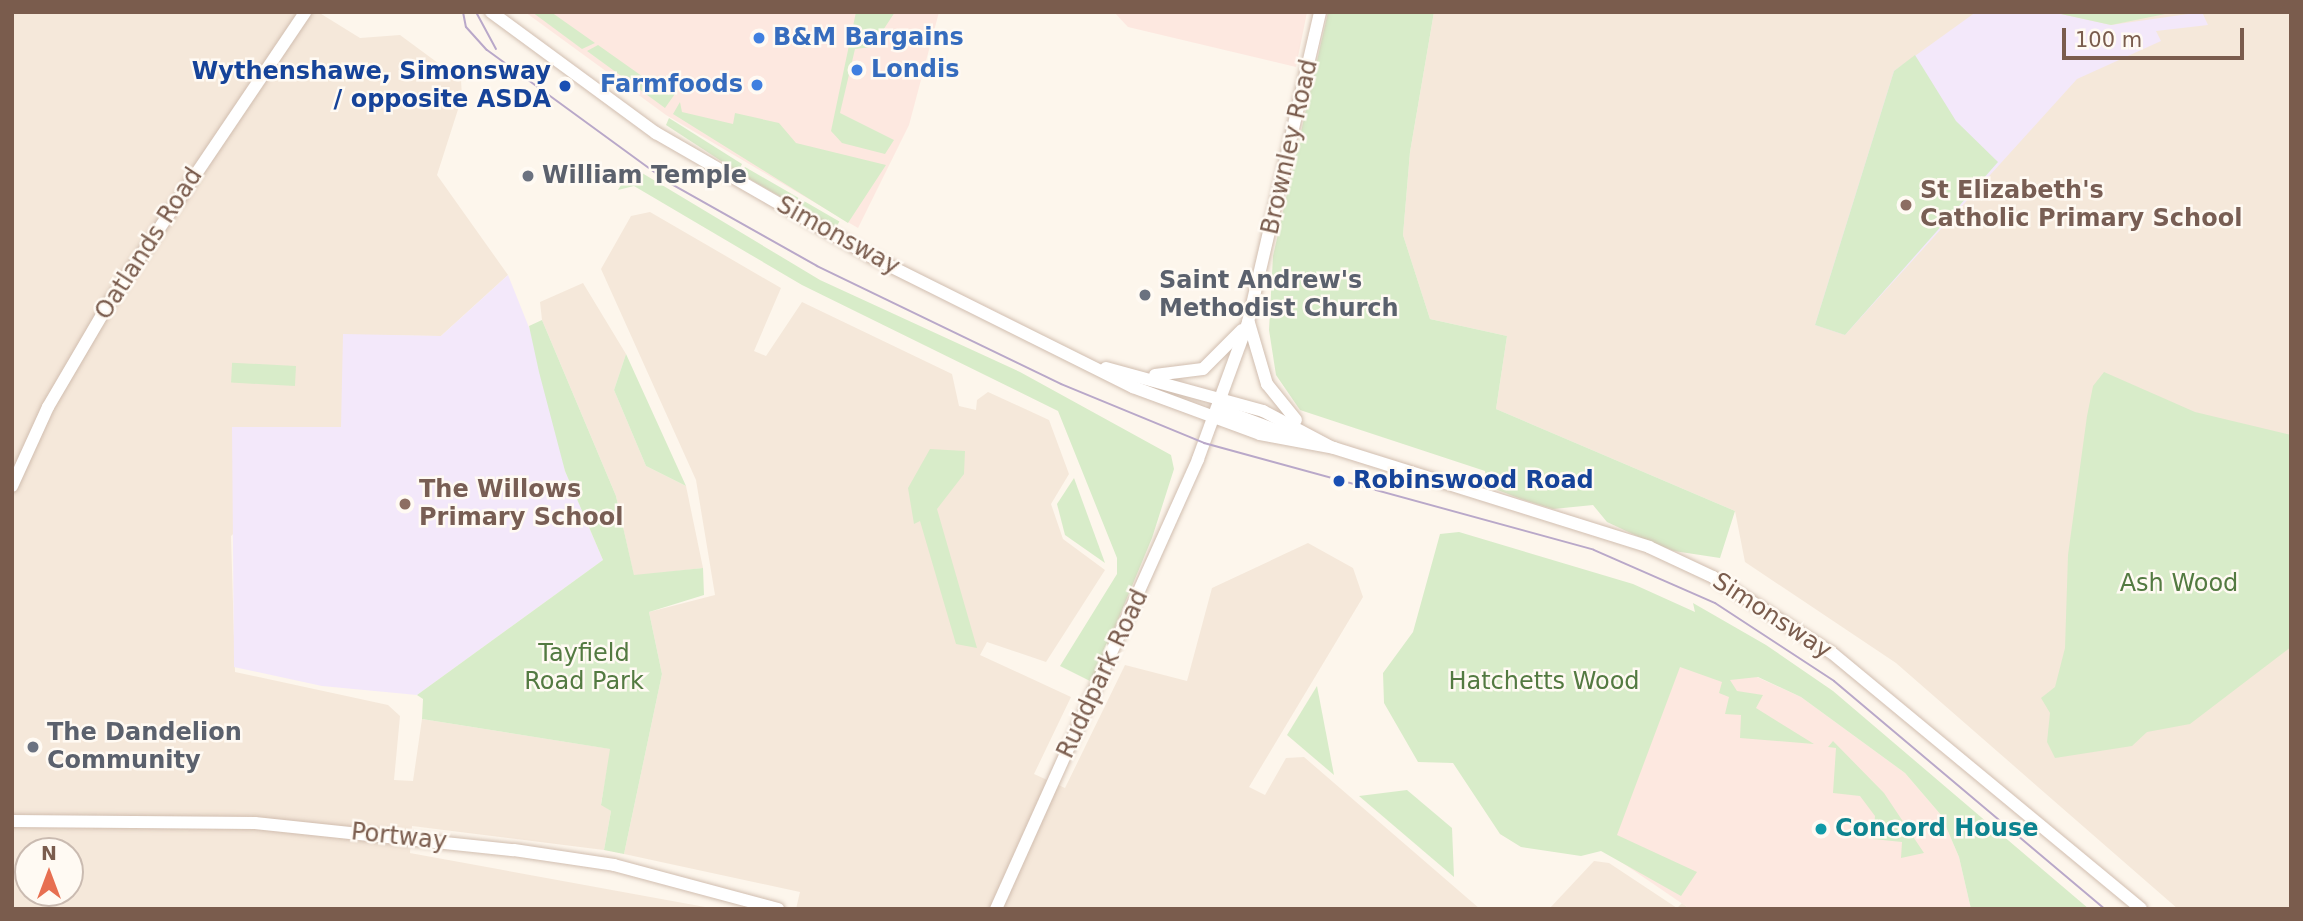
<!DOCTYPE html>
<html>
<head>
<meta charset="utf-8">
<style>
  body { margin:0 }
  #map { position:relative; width:2303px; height:921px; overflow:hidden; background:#fdf6ec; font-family:"DejaVu Sans",sans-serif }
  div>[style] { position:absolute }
  .residential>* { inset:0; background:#f5e8da }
  .commercial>* { inset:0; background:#fde8e0 }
  .education>* { inset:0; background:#f3e8fa }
  .green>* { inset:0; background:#d8ecc9; transform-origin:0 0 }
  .roads { filter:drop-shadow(0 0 2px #d1beb0) drop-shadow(0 0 2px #d1beb0) }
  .minor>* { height:12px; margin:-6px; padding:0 6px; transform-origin:6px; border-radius:6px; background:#fff }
  .tram>* { height:2px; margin:-1px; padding:0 1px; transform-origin:1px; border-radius:1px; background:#b9a8c9 }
  .dots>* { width:19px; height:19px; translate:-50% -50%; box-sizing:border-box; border:4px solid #fffaf3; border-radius:50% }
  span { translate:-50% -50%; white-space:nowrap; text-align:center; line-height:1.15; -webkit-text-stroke:5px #fffaf3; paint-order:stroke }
  .shop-label { font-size:24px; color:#366cbe; font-weight:700 }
  .left { translate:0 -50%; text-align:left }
  .right { translate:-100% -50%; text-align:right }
  .transit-label { font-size:24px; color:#164399; font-weight:700 }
  .street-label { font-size:24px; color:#7a5c4d }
  .worship-label { font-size:24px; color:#5b616d; font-weight:700 }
  .education-label { font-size:24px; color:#785e54; font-weight:700 }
  .park-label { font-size:24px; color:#537a41 }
  .culture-label { font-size:24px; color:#0d838f; font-weight:700 }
  .frame { position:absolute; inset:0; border:14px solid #7a5c4d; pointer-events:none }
  .north { position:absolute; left:14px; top:837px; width:70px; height:70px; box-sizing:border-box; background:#fffaf3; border:2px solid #cabbb1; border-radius:50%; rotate:0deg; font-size:19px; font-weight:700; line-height:28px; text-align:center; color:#7a5c4d }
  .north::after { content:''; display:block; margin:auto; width:24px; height:32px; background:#e76f51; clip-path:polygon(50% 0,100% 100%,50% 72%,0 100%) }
  .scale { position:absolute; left:2062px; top:28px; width:182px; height:32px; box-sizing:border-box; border:4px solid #7a5c4d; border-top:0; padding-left:9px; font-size:21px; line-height:24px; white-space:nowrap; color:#7a5c4d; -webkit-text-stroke:5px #fffaf3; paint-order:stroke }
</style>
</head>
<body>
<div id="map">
  <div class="residential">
    <div style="clip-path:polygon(evenodd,12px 12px,318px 12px,360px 38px,400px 35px,461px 80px,462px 97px,437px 175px,508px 275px,441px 336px,344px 335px,342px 427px,231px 536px,235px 672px,388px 705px,400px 716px,394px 780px,413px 781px,422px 719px,611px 749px,601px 804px,611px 811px,604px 850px,412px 826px,410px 853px,716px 909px,12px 909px,12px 12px,28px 851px,70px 851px,70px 893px,28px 893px,28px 851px)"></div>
    <div style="clip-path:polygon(1434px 12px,2291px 12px,2291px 909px,2178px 909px,1896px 663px,1745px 562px,1735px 511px,1496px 409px,1507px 336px,1430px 319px,1403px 235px,1410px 152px)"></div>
    <div style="clip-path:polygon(650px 212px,781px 288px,754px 351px,766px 356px,802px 302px,952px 374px,959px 406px,976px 410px,977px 400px,988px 392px,1049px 420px,1069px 474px,1051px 504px,1063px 539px,1105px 570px,1046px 662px,987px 642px,980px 655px,1071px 697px,1034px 774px,1065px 788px,1125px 665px,1187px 681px,1212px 588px,1308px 543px,1353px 568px,1363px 597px,1249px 787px,1265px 795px,1286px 758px,1304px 757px,1480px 909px,796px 909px,800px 892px,624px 854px,662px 674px,649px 612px,715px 595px,696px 480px,601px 269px,631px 216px)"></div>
    <div style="clip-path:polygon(583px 283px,626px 354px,614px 390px,646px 466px,686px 486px,703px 568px,634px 576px,616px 496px,542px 320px,540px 302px)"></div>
    <div style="clip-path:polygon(1594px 861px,1609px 863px,1677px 908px,1682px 903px,1690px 909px,1549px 909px)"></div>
  </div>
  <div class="commercial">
    <div style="clip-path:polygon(525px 12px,939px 12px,909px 125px,858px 228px,666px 115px)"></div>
    <div style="clip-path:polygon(1114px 12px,1307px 12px,1296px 67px,1128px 27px)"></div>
    <div style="clip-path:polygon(1682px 643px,1801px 697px,1905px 773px,1941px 815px,1959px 857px,1971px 909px,1690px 909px,1611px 855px,1610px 828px)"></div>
  </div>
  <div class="education">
    <div style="clip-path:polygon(1976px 12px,2052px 12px,2111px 25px,2202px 12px,2208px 25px,2156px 31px,2161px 41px,2077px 79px,1845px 335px,1815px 325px,1894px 71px)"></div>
    <div style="clip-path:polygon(508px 275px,540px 355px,565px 471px,603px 560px,417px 695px,322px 686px,234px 667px,232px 427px,341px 427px,343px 334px,441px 336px)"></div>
  </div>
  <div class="green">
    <div style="clip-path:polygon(532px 12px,551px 12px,595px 43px,582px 49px)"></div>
    <div style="clip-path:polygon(856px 12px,895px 12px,872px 47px,855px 49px,840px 113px,894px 140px,885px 154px,842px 143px,831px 131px)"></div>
    <div style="clip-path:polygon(1328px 12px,1434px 12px,1410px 152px,1403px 235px,1430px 319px,1507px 336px,1496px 409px,1735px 511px,1720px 558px,1674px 551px,1639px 537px,1607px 522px,1593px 505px,1553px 509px,1521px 499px,1487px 486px,1485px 471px,1300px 410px,1276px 375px,1269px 330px,1273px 256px)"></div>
    <div style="clip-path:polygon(2052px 12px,2175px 12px,2111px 25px)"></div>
    <div style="clip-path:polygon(598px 45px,663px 91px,668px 85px,677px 91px,665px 108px,587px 51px)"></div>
    <div style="clip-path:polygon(1915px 55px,1956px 121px,1998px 162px,1845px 335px,1815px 325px,1894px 71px)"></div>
    <div style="clip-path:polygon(680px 102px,682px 112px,733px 124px,735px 113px,779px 123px,796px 143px,886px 165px,848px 223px,673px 114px)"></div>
    <div style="clip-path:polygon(669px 118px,742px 164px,738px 172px,666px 125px)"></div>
    <div style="clip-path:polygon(632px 167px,820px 280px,1020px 372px,1171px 455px,1174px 469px,1152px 538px,1092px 682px,1060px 666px,1117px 574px,1117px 558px,1058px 411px,802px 285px,634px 186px,618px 190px)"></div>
    <div style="left:745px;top:167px;width:109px;height:8px;rotate:30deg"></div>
    <div style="clip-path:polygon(542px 320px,616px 496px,634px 575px,703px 568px,704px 595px,649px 612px,662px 674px,624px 854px,604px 850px,611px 811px,601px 805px,610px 749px,422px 719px,423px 699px,417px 695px,603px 560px,565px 471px,539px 372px,529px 326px)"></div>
    <div style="clip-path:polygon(626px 354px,686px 486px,646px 466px,614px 390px)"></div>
    <div style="left:296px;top:366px;width:20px;height:64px;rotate:93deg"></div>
    <div style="clip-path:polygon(2104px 372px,2195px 412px,2291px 435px,2291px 647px,2190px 724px,2147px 732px,2132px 746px,2055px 758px,2047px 742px,2050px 713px,2041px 698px,2055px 687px,2065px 648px,2068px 555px,2087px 416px,2093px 386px)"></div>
    <div style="clip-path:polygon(930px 449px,965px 451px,964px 474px,937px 509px,977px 648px,956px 644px,920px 521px,914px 524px,908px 488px)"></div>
    <div style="clip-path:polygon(1074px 478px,1105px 563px,1065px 535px,1057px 504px)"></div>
    <div style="clip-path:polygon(1459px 532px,1633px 584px,1695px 612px,1693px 603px,1766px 645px,1833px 691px,2089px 909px,1971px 909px,1959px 857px,1941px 815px,1905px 773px,1801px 697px,1758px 677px,1730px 680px,1737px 691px,1763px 695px,1756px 708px,1814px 744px,1740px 738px,1741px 715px,1725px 714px,1729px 697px,1719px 693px,1722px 682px,1680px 667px,1617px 835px,1697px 872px,1681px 896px,1601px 851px,1581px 856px,1521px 847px,1500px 834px,1453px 763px,1418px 762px,1384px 703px,1383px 673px,1413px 632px,1440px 534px)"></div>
    <div style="clip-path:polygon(1317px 686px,1334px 775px,1287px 735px)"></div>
    <div style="clip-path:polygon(1833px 741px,1884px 793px,1924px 853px,1901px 858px,1902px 842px,1873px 839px,1875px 816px,1860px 796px,1833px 793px,1836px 748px,1828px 747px)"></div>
    <div style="clip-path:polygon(1407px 790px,1452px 828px,1454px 877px,1359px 796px)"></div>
  </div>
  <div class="roads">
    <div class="minor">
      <div style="left:491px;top:12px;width:205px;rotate:36.3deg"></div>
      <div style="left:656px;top:133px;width:247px;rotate:29.9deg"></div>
      <div style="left:870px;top:256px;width:294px;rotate:26.5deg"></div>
      <div style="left:1133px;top:387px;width:135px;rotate:20.3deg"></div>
      <div style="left:1260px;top:434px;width:75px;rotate:10.7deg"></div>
      <div style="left:1334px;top:448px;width:330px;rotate:17.4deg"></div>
      <div style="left:1649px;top:547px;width:71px;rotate:25.1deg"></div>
      <div style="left:1713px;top:577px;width:141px;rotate:32.6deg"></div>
      <div style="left:1832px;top:653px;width:401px;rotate:39.6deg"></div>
      <div style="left:1249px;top:323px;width:64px;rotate:73.6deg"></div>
      <div style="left:1267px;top:384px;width:46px;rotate:51.1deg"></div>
      <div style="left:1106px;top:368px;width:163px;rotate:15.3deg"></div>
      <div style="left:1263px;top:411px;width:77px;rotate:27.9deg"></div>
      <div style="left:1155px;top:375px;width:48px;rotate:-7.1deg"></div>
      <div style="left:1203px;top:369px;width:55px;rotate:-45deg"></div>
      <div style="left:1220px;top:399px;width:15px;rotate:62deg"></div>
      <div style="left:1227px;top:412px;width:78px;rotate:20.3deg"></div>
      <div style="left:12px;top:486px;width:87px;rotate:-65.5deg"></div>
      <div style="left:48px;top:407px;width:121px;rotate:-59.6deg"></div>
      <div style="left:109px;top:303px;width:351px;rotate:-56deg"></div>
      <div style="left:12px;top:821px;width:243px;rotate:0.5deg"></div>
      <div style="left:255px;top:823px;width:260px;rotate:6deg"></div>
      <div style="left:514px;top:850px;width:101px;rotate:8.5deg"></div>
      <div style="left:614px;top:865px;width:170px;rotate:15deg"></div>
      <div style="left:996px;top:909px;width:493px;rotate:-65.8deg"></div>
      <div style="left:1198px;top:459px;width:146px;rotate:-69.9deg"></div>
      <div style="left:1248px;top:322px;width:318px;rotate:-76.9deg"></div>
    </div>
  </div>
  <div class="tram">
    <div style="left:463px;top:12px;width:15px;rotate:79deg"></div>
    <div style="left:466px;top:27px;width:31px;rotate:48deg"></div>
    <div style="left:487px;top:50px;width:224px;rotate:36.1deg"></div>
    <div style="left:668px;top:182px;width:171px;rotate:29.4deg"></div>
    <div style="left:817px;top:266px;width:271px;rotate:25.8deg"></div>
    <div style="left:1061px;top:384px;width:155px;rotate:22.4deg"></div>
    <div style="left:1204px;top:443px;width:404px;rotate:15.3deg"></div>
    <div style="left:1594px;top:550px;width:132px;rotate:23.7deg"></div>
    <div style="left:1715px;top:603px;width:142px;rotate:33.2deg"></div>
    <div style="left:1834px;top:681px;width:354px;rotate:40.1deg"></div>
    <div style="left:476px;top:12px;width:42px;rotate:61.6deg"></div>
  </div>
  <div class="dots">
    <div style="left:759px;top:38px;background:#3f7fe0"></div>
    <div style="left:857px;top:70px;background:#3f7fe0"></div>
    <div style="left:757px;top:85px;background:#3f7fe0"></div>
    <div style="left:565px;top:86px;background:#1a4fb4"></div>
    <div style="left:528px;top:176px;background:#6b7280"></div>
    <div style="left:1906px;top:205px;background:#8d6e63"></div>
    <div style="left:1145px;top:295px;background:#6b7280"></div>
    <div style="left:1339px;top:481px;background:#1a4fb4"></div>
    <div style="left:405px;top:504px;background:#8d6e63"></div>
    <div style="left:33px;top:747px;background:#6b7280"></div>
    <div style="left:1821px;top:829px;background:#0f9aa8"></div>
  </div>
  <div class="shop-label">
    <span class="left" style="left:773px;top:38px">B&amp;M Bargains</span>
    <span class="left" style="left:871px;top:70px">Londis</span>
    <span class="right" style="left:743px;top:85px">Farmfoods</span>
  </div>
  <div class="transit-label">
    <span class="right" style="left:551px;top:86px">Wythenshawe, Simonsway<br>/ opposite ASDA</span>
    <span class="left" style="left:1353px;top:481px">Robinswood Road</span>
  </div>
  <div class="street-label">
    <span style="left:1290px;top:147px;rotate:-77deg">Brownley Road</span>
    <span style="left:838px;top:236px;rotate:29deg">Simonsway</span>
    <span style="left:149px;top:244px;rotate:-57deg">Oatlands Road</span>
    <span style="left:1772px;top:616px;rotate:33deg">Simonsway</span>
    <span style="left:1103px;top:674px;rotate:-65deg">Ruddpark Road</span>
    <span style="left:399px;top:837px;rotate:6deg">Portway</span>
  </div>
  <div class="worship-label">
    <span class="left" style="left:542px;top:176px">William Temple</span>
    <span class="left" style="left:1159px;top:295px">Saint Andrew's<br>Methodist Church</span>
    <span class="left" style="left:47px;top:747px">The Dandelion<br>Community</span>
  </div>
  <div class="education-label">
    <span class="left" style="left:1920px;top:205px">St Elizabeth's<br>Catholic Primary School</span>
    <span class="left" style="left:419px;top:504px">The Willows<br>Primary School</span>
  </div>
  <div class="park-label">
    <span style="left:2179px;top:584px">Ash Wood</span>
    <span style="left:584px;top:668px">Tayfield<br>Road Park</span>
    <span style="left:1544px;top:682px">Hatchetts Wood</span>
  </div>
  <div class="culture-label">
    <span class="left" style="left:1835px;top:829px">Concord House</span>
  </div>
  <div class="frame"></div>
  <div class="north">N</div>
  <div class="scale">100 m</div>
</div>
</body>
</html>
